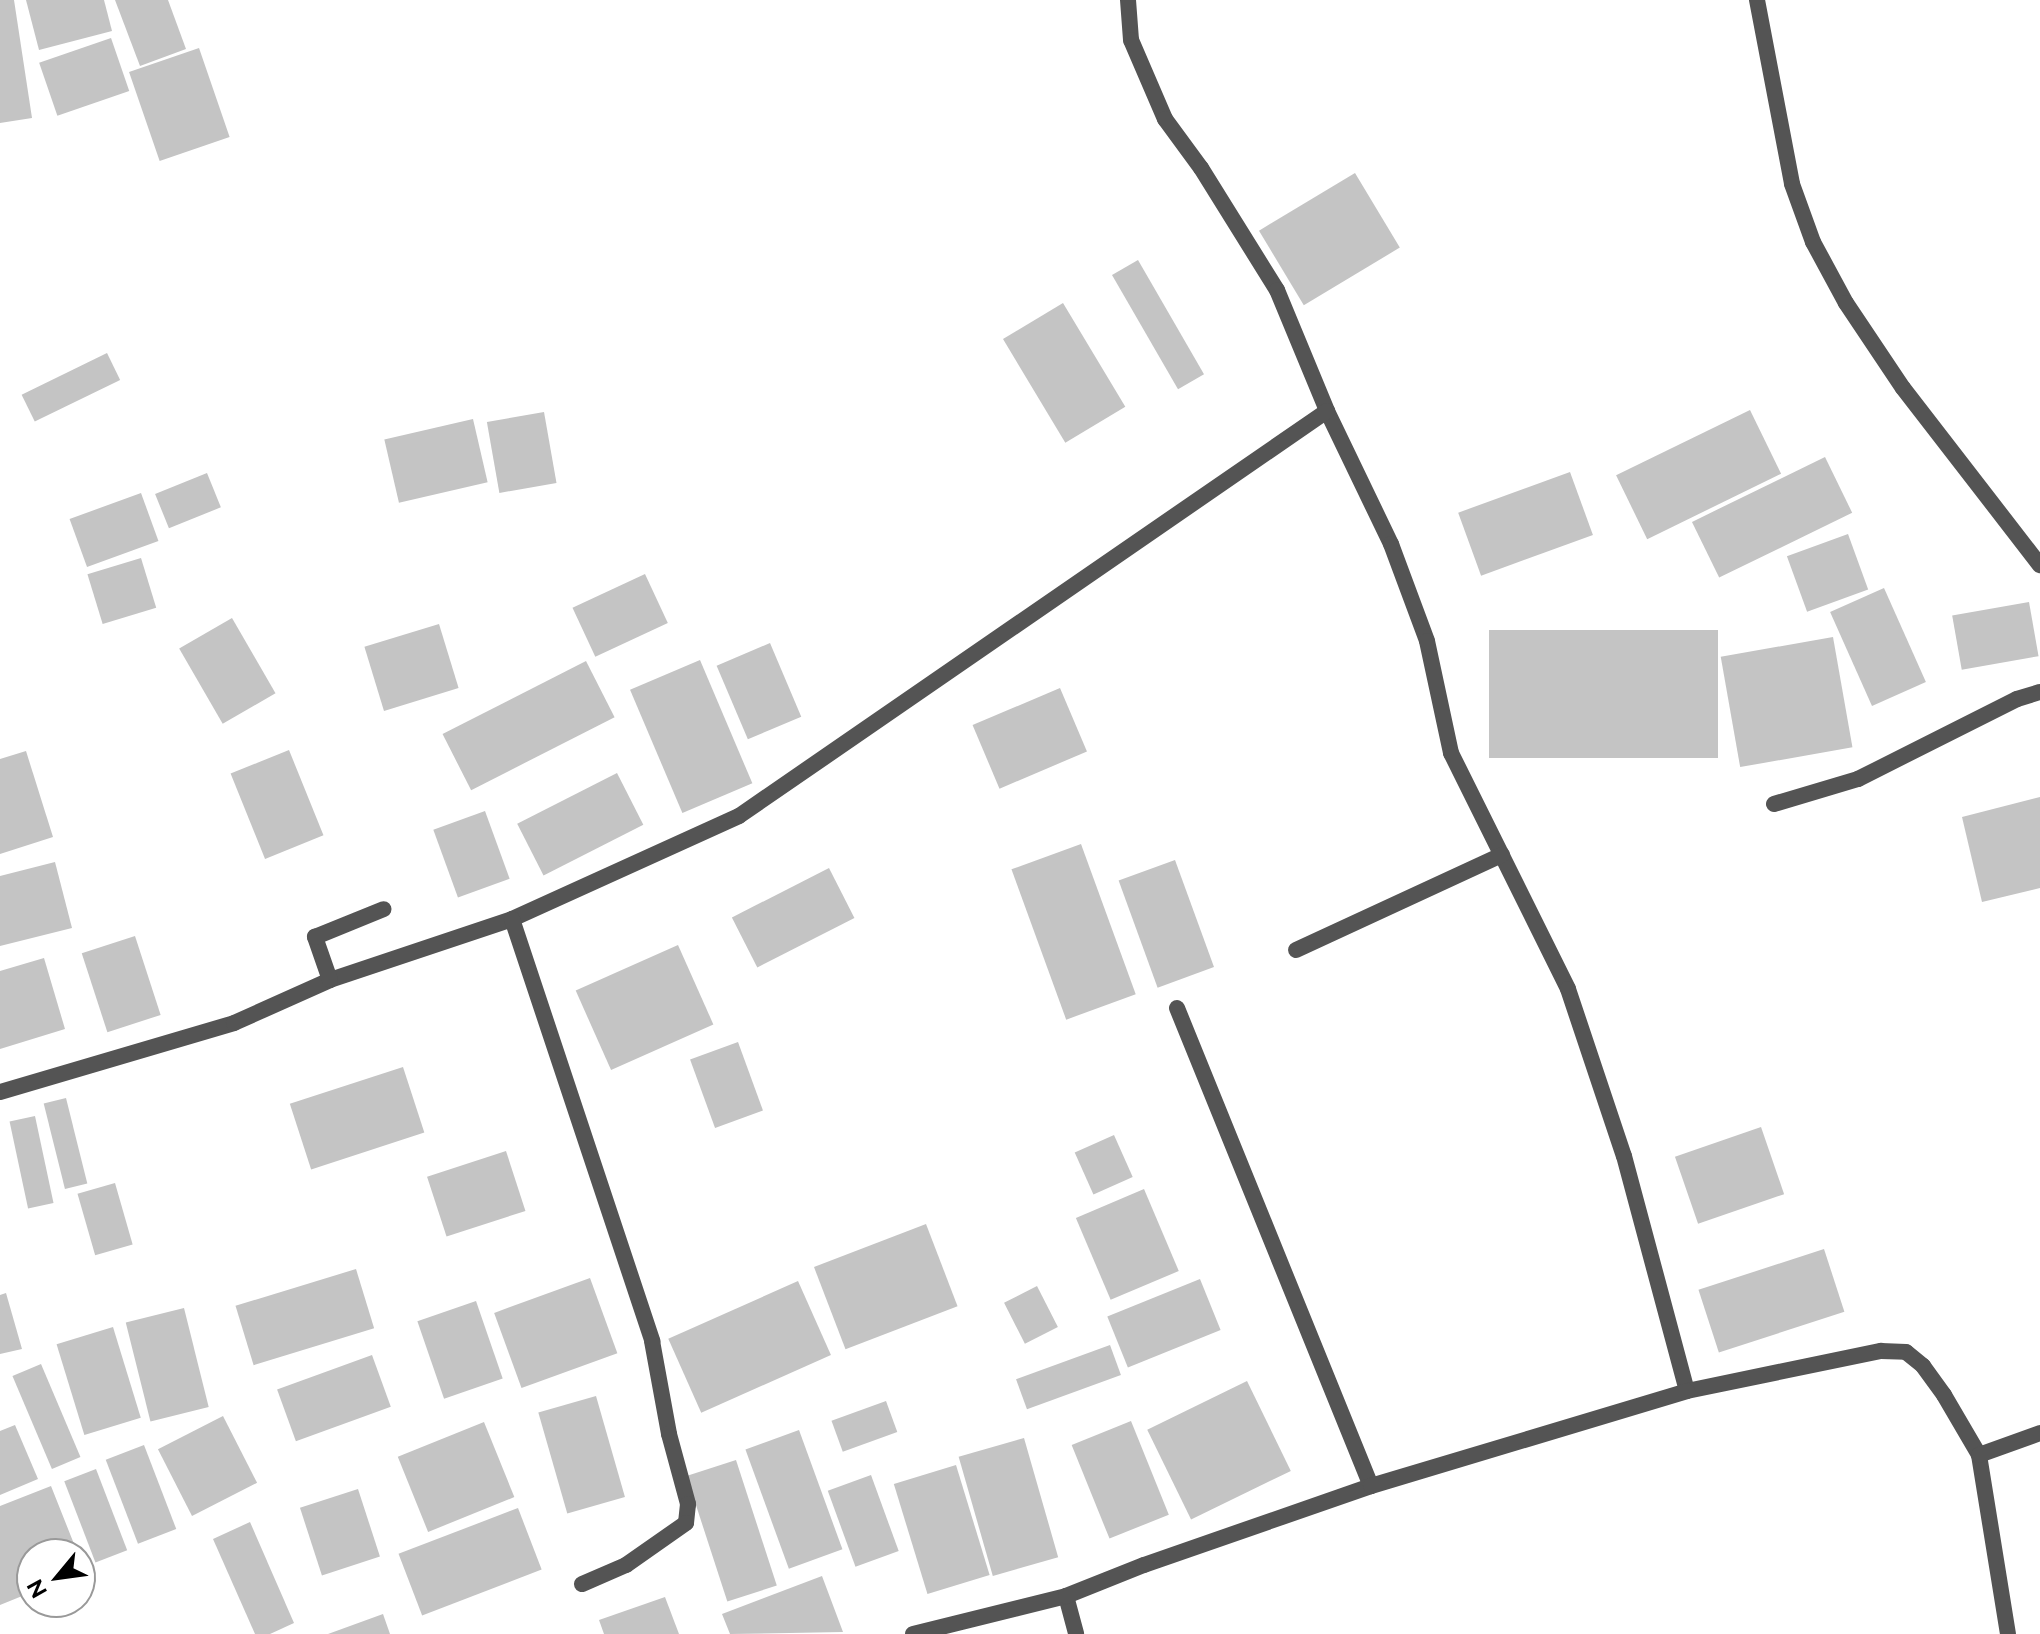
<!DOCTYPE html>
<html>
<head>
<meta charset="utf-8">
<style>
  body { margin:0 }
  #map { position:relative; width:2040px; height:1634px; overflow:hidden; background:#fff; font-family:Raleway,sans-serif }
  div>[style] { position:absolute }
  .building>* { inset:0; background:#c4c4c4; transform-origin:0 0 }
  .minor>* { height:16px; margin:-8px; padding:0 8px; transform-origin:8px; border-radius:8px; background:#545454 }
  span { translate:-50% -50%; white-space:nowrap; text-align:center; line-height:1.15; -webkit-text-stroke:6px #fff; paint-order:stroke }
  .north { position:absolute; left:16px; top:1538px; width:80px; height:80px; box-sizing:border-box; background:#fff; border:2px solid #999; border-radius:50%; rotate:241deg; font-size:22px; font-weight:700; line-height:32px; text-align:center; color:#000 }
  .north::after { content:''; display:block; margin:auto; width:28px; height:36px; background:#000; clip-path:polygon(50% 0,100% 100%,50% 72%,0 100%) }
</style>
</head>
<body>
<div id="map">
  <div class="building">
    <div style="clip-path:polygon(0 0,14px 0,32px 118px,0 123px)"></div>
    <div style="clip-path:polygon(26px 0,104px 0,112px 31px,39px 50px)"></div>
    <div style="clip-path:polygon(115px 0,168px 0,186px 49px,140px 66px)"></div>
    <div style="left:111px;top:38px;width:56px;height:76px;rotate:71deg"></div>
    <div style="left:199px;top:48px;width:94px;height:74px;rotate:71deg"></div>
    <div style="left:1355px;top:173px;width:87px;height:112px;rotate:59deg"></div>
    <div style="left:1138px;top:260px;width:132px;height:30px;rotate:60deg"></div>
    <div style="left:1063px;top:303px;width:121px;height:70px;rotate:59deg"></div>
    <div style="left:107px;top:353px;width:30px;height:95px;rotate:64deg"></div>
    <div style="left:1750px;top:410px;width:71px;height:149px;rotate:64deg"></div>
    <div style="left:544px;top:412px;width:72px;height:58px;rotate:80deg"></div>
    <div style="left:473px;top:419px;width:65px;height:91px;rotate:77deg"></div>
    <div style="left:1825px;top:457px;width:62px;height:148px;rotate:64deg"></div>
    <div style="left:1570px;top:472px;width:67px;height:119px;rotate:70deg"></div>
    <div style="left:207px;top:473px;width:37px;height:56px;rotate:68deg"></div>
    <div style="left:141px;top:493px;width:51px;height:76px;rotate:70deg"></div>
    <div style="left:1848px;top:534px;width:59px;height:65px;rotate:70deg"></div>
    <div style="left:141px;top:558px;width:52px;height:56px;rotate:73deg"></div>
    <div style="left:645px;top:574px;width:54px;height:80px;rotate:65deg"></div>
    <div style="left:1884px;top:588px;width:103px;height:59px;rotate:66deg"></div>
    <div style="left:2029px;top:602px;width:55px;height:78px;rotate:80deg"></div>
    <div style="left:232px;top:618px;width:87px;height:61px;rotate:60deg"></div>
    <div style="left:439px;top:624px;width:67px;height:78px;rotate:73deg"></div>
    <div style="left:1489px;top:630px;width:229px;height:128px"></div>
    <div style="left:1833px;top:637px;width:112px;height:114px;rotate:80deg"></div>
    <div style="left:770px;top:643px;width:80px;height:58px;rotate:67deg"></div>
    <div style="left:700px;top:660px;width:134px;height:76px;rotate:67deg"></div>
    <div style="left:586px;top:661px;width:63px;height:161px;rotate:63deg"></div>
    <div style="left:1060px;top:688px;width:69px;height:95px;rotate:67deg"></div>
    <div style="left:289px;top:750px;width:92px;height:63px;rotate:68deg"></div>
    <div style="clip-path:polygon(26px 751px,53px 837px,0 854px,0 759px)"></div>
    <div style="left:617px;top:773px;width:58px;height:112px;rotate:63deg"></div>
    <div style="clip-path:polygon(2040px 797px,2040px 888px,1982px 902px,1962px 817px)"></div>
    <div style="left:485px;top:811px;width:72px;height:55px;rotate:70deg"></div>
    <div style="left:1081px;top:844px;width:160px;height:74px;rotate:70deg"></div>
    <div style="left:1175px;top:860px;width:114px;height:60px;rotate:70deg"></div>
    <div style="clip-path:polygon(55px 862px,72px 928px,0 946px,0 876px)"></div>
    <div style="left:829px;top:868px;width:56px;height:109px;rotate:63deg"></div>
    <div style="left:135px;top:936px;width:83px;height:56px;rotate:72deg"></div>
    <div style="left:678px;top:945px;width:87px;height:112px;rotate:66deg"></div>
    <div style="clip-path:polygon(44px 958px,65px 1029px,0 1049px,0 971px)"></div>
    <div style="left:738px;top:1042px;width:73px;height:51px;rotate:70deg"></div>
    <div style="left:403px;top:1067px;width:69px;height:119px;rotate:72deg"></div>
    <div style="left:66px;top:1098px;width:88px;height:23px;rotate:76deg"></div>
    <div style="left:35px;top:1116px;width:89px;height:26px;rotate:78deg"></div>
    <div style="left:1761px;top:1127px;width:71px;height:91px;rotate:71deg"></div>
    <div style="left:1114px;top:1135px;width:46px;height:43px;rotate:66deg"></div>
    <div style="left:506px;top:1151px;width:63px;height:83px;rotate:72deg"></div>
    <div style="left:115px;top:1183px;width:64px;height:39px;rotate:74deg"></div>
    <div style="left:1144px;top:1189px;width:89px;height:74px;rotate:67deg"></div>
    <div style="left:926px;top:1224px;width:88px;height:120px;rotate:69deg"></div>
    <div style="left:1824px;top:1249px;width:66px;height:132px;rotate:72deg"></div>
    <div style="left:356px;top:1269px;width:62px;height:126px;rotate:73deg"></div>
    <div style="left:590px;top:1278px;width:80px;height:102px;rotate:70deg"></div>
    <div style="left:1200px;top:1279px;width:55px;height:100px;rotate:68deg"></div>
    <div style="left:798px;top:1281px;width:81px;height:142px;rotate:66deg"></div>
    <div style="left:1037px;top:1286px;width:46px;height:37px;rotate:63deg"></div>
    <div style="clip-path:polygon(6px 1293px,22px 1349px,0 1354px,0 1295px)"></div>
    <div style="left:476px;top:1301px;width:82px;height:62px;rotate:71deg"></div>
    <div style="left:184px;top:1308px;width:102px;height:60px;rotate:76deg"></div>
    <div style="left:113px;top:1327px;width:95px;height:59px;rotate:73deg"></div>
    <div style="left:1110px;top:1345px;width:32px;height:100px;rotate:70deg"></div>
    <div style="left:372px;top:1355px;width:55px;height:101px;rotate:70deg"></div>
    <div style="left:41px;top:1364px;width:101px;height:31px;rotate:67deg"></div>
    <div style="left:1247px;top:1381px;width:100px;height:111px;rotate:64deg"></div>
    <div style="left:596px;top:1396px;width:105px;height:60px;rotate:74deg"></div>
    <div style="left:886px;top:1401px;width:33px;height:58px;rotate:70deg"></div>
    <div style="left:223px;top:1416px;width:75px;height:73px;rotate:63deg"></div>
    <div style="left:1131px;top:1421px;width:101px;height:64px;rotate:68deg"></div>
    <div style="left:484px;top:1422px;width:81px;height:93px;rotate:68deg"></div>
    <div style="clip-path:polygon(15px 1425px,38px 1479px,0 1495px,0 1431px)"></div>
    <div style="left:799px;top:1430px;width:127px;height:57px;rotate:70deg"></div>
    <div style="left:1024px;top:1438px;width:124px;height:68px;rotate:74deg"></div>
    <div style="left:144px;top:1445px;width:90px;height:41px;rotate:69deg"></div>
    <div style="left:736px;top:1460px;width:132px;height:52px;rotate:72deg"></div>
    <div style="left:956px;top:1465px;width:115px;height:65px;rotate:73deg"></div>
    <div style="left:96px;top:1469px;width:87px;height:34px;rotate:69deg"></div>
    <div style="left:871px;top:1475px;width:81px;height:46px;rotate:70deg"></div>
    <div style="clip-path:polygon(51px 1486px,78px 1554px,32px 1554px,32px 1592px,0 1605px,0 1506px)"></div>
    <div style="left:358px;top:1489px;width:71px;height:61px;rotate:72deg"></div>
    <div style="left:518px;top:1508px;width:66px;height:128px;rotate:69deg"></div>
    <div style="clip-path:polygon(250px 1522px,294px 1623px,270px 1634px,255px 1634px,213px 1539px)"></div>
    <div style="clip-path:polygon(822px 1576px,843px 1632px,730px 1634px,722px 1614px)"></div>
    <div style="clip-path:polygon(665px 1597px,679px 1634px,604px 1634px,599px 1620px)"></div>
    <div style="clip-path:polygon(383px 1614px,390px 1634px,328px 1634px)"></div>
  </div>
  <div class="minor">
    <div style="left:1128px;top:0;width:40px;rotate:85.7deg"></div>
    <div style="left:1131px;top:40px;width:86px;rotate:66.7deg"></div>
    <div style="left:1165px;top:119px;width:61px;rotate:53.7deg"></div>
    <div style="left:1201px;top:168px;width:144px;rotate:58.1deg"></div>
    <div style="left:1277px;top:290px;width:131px;rotate:67.5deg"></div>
    <div style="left:1327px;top:411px;width:148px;rotate:64.3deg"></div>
    <div style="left:1391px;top:544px;width:103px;rotate:69.6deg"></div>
    <div style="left:1427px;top:641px;width:115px;rotate:77.9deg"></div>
    <div style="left:1451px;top:753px;width:263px;rotate:63.6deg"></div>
    <div style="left:1568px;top:989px;width:176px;rotate:71.5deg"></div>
    <div style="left:1624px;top:1156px;width:243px;rotate:75deg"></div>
    <div style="left:1687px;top:1391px;width:198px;rotate:-11.7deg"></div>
    <div style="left:1881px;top:1351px;width:25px;rotate:2deg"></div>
    <div style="left:1906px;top:1352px;width:22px;rotate:39deg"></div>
    <div style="left:1923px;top:1366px;width:36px;rotate:54deg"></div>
    <div style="left:1944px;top:1395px;width:69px;rotate:59.7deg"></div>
    <div style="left:1979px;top:1455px;width:181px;rotate:80.8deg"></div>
    <div style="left:1757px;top:0;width:187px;rotate:79.2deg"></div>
    <div style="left:1792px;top:184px;width:62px;rotate:70.1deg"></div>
    <div style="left:1813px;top:242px;width:69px;rotate:61.6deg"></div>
    <div style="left:1846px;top:303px;width:102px;rotate:56.2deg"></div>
    <div style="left:1903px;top:388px;width:224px;rotate:52.3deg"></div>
    <div style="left:1774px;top:804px;width:88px;rotate:-16.6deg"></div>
    <div style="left:1858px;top:779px;width:178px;rotate:-26.7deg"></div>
    <div style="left:2017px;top:699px;width:24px;rotate:-17deg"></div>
    <div style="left:512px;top:919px;width:249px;rotate:-24.4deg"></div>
    <div style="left:739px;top:816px;width:714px;rotate:-34.56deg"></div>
    <div style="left:1296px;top:950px;width:227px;rotate:-24.8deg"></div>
    <div style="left:330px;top:980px;width:192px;rotate:-18.5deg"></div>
    <div style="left:512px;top:919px;width:445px;rotate:71.6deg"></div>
    <div style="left:652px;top:1341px;width:95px;rotate:79.6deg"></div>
    <div style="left:669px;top:1434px;width:73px;rotate:74.8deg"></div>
    <div style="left:688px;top:1504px;width:19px;rotate:96deg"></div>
    <div style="left:686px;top:1523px;width:73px;rotate:145deg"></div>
    <div style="left:626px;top:1565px;width:48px;rotate:156.6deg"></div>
    <div style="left:1177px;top:1008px;width:516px;rotate:67.91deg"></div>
    <div style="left:0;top:1092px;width:244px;rotate:-16.4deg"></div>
    <div style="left:234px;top:1023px;width:105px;rotate:-24.1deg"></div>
    <div style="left:330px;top:980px;width:46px;rotate:-109.2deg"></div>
    <div style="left:315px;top:937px;width:74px;rotate:-22.1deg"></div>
    <div style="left:1979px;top:1455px;width:65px;rotate:-19.8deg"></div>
    <div style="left:1066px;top:1596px;width:39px;rotate:75deg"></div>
    <div style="left:913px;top:1634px;width:158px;rotate:-13.9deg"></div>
    <div style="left:1066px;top:1596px;width:84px;rotate:-21.7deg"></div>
    <div style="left:1144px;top:1565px;width:240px;rotate:-19.2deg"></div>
    <div style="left:1371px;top:1486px;width:330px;rotate:-16.7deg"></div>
  </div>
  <div class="north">N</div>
</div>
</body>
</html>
